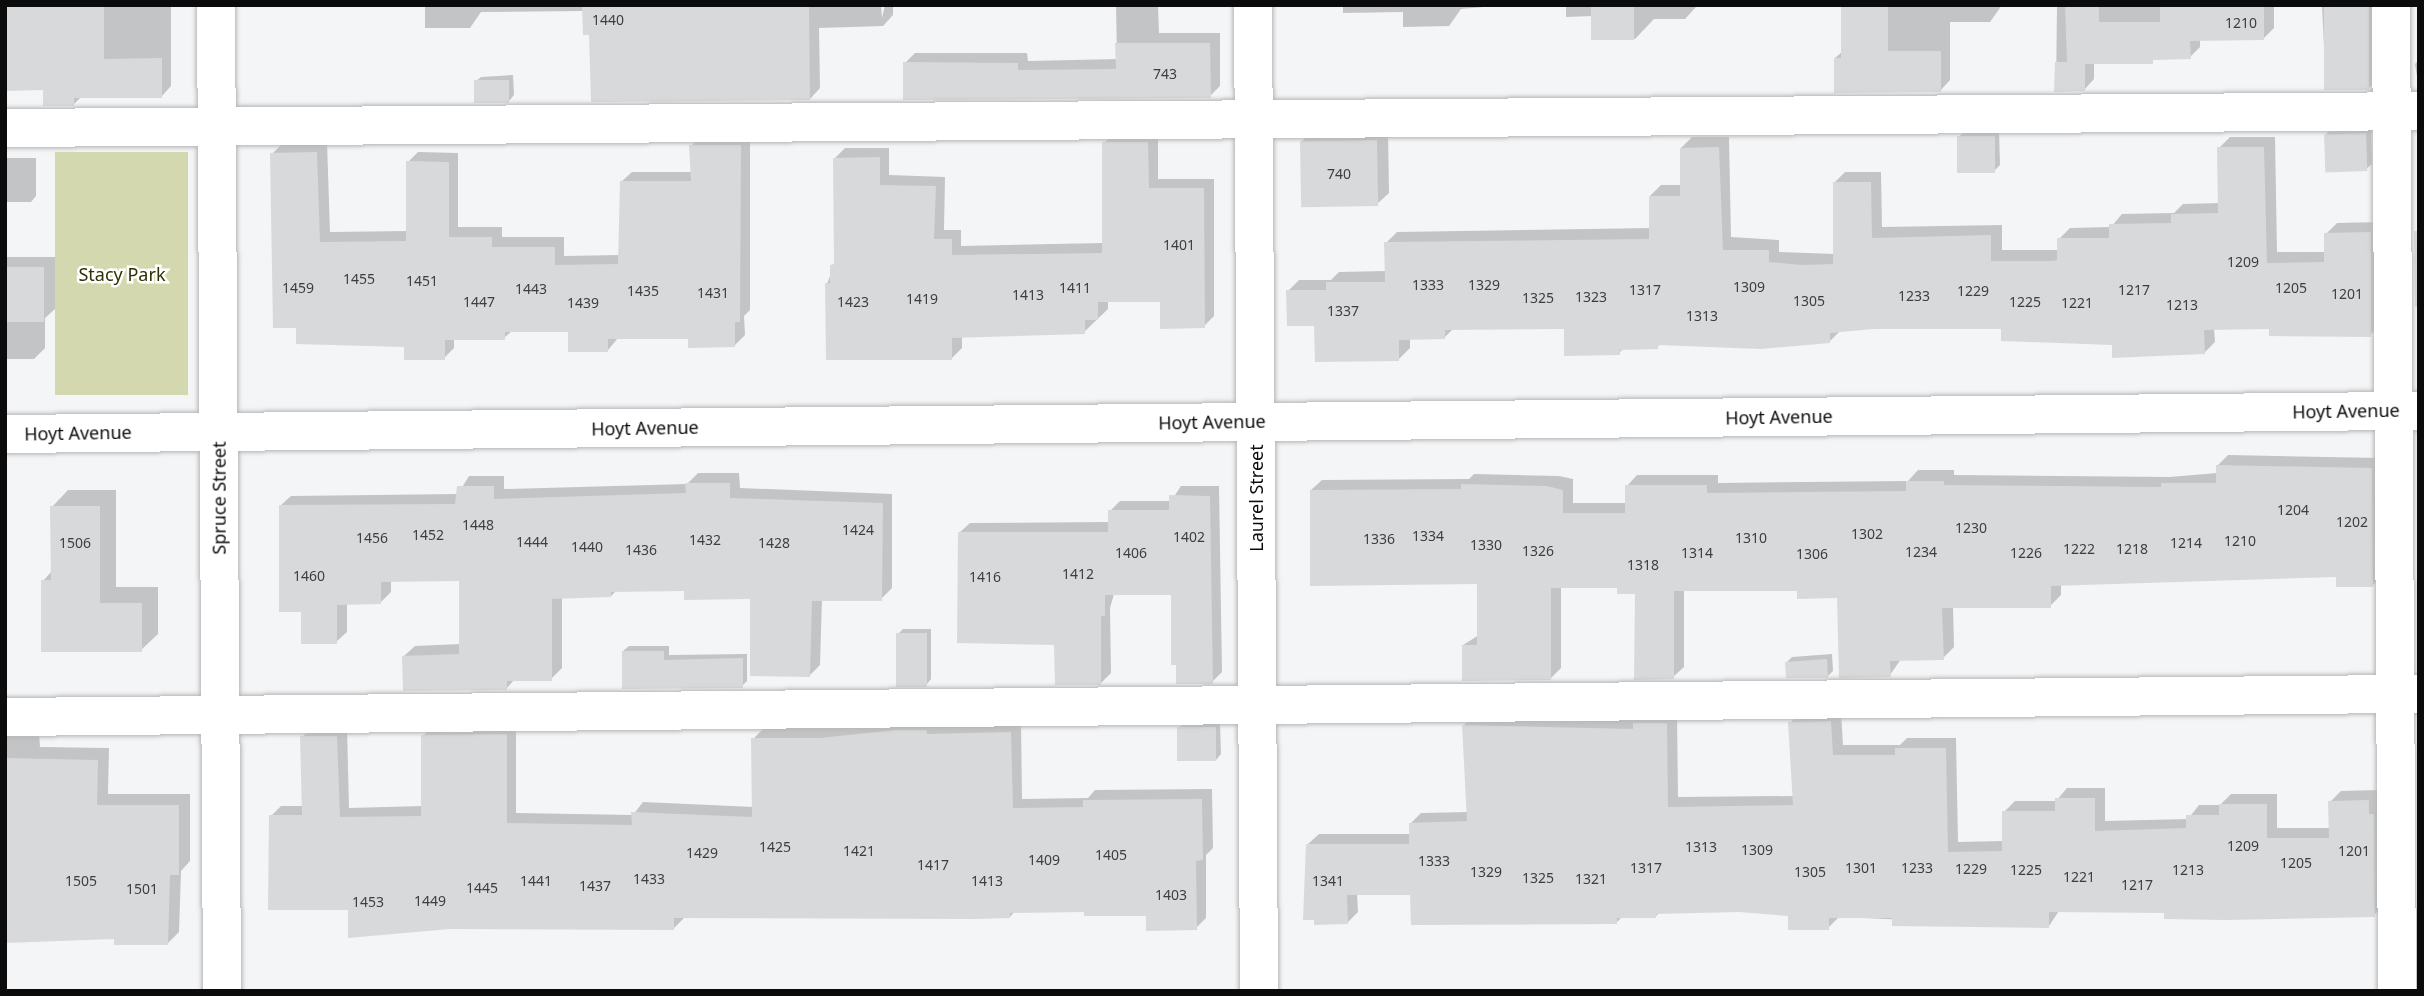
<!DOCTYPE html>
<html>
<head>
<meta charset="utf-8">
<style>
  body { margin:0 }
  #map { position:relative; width:2424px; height:996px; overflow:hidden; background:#f4f5f7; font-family:"Noto Sans",sans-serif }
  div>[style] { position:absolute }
  .green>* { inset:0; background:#d3d8af; transform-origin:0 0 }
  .shadow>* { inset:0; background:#0003; transform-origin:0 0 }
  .building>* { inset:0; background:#d8d9db; transform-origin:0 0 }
  .roads { filter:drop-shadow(0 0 2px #b6b6b8) drop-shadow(0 0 2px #b6b6b8) }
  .minor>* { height:38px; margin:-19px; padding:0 19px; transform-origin:19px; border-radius:19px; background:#fff }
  span { translate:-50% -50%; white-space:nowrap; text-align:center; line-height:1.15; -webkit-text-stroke:5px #fff; paint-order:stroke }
  .number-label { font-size:14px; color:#3e3e40 }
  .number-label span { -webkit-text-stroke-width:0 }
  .park-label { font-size:18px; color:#2e3100 }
  .street-label { font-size:18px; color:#0b0b0c }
  .frame { position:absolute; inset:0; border:7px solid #0b0b0c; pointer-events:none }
</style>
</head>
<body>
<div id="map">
  <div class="green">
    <div style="left:55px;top:152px;width:133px;height:243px"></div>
  </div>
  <div class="shadow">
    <div style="clip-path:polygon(5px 5px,171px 5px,171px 86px,161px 97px,81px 97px,74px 104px,45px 89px)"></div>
    <div style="clip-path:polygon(283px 5px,337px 5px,283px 6px)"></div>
    <div style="clip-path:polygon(425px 5px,881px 5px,882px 18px,885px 5px,893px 5px,893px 15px,883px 26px,819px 28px,820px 88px,810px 99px,591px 34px,584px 11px,481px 12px,470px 28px,425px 28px)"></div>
    <div style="clip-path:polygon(1116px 5px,1158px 5px,1159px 33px,1220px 33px,1220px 86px,1210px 96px,905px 63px,915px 53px,1027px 53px,1028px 61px,1117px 59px)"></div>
    <div style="clip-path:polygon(1343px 5px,1507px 5px,1461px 9px,1449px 26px,1403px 27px,1403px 12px,1343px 13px)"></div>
    <div style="clip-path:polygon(1566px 5px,1696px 5px,1696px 7px,1685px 19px,1654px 19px,1635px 39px,1593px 16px,1566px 17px)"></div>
    <div style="clip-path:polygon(1843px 5px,2002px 5px,1990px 22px,1950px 22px,1950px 80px,1940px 91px,1835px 58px,1843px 51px)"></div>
    <div style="clip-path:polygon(2057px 5px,2274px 5px,2274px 28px,2264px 38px,2200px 39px,2200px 47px,2190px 57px,2094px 63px,2094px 79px,2084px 90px,2056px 90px)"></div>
    <div style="clip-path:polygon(2322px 5px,2379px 5px,2380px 77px,2369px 88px,2326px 88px)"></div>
    <div style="clip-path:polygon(2419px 60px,2419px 88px,2415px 64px)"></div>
    <div style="clip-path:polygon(513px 75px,514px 95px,509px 101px,475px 82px,481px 77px)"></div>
    <div style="clip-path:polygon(2331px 129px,2371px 129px,2372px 164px,2366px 169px,2326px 134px)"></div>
    <div style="clip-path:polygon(1388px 130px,1389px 193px,1377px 204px,1301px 142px,1313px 131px)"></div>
    <div style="clip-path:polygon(1964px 131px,1999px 131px,2000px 165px,1995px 170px,1959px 137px)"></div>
    <div style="clip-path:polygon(1114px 133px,1158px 133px,1158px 179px,1214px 179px,1214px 316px,1204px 326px,1161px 300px,1108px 300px,1108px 309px,1084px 332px,962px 336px,962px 348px,952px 358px,827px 284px,836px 261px,835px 158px,845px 148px,889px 148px,889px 175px,945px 177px,944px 230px,961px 230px,961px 246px,1104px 243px,1104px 143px)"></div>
    <div style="clip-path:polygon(701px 135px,750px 135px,750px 310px,744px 316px,745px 335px,734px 346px,690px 338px,618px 338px,608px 350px,570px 330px,513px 330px,504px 338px,454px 338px,454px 348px,444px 358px,406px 345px,298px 342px,272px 154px,283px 143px,327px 142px,330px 232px,408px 231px,408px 162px,418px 152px,458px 153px,458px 227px,502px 227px,502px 237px,564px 237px,564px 256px,620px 255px,621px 182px,632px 172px,692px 172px,691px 146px)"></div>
    <div style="clip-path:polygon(1692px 137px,1729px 137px,1731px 237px,1779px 240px,1779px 252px,1835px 254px,1834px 183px,1845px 172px,1881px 172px,1882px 227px,2002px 225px,2002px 250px,2059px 250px,2059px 239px,2070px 228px,2111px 227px,2122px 214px,2174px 213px,2183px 204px,2220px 203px,2219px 148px,2230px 137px,2275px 137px,2277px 252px,2326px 252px,2326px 234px,2337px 223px,2381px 222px,2381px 324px,2370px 335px,2271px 327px,2214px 328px,2215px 342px,2204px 353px,2003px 328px,1873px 327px,1841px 330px,1829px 342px,1662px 343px,1657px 347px,1624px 348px,1619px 353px,1565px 327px,1453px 329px,1444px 338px,1410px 338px,1410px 348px,1399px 359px,1316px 324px,1288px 291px,1299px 280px,1331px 280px,1339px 272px,1387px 271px,1386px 243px,1397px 232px,1651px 228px,1650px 196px,1661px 185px,1682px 185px,1681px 148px)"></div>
    <div style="clip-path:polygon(5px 158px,36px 158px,36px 196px,31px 202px,5px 202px)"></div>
    <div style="clip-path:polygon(2418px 215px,2419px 215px,2419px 331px,2417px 331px)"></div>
    <div style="clip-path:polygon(5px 257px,55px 257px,55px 309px,45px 318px,45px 348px,34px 359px,5px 359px)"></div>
    <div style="clip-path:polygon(2228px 455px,2382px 458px,2383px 575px,2372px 586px,2338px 575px,2061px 584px,2061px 595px,2050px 606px,1953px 606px,1954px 647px,1943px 658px,1901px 659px,1890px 675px,1839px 596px,1799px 590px,1684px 590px,1684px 667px,1673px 677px,1637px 592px,1619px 586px,1561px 586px,1561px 668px,1550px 679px,1463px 645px,1479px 635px,1479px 582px,1311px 490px,1322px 480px,1469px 479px,1474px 474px,1559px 476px,1573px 479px,1573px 503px,1627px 503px,1627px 486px,1637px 475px,1718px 475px,1718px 483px,1908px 481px,1918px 470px,1954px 470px,1954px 475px,2170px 477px,2217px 473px,2217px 466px)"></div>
    <div style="clip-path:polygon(698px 473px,739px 473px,740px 488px,892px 494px,892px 588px,881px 599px,822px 599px,820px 665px,809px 676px,752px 597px,686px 589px,617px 590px,611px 596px,562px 597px,562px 668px,551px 679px,515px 679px,506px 689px,404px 656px,415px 646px,461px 644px,461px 579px,391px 580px,391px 592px,381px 602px,347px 603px,347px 632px,336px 642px,303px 610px,280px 506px,291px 496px,458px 494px,469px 476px,504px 476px,504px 489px,687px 484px)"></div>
    <div style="left:2419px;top:478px;width:107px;height:1px;rotate:90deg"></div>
    <div style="clip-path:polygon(1181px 486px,1219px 486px,1222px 672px,1212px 682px,1172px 594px,1114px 594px,1110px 608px,1111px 673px,1101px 683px,1056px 643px,959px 533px,970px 523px,1110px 522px,1110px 511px,1120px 501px,1171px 501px)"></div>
    <div style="clip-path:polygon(68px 490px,116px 490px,116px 587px,158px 587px,158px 634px,141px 650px,43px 581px,52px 571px,52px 507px)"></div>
    <div style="clip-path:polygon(903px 629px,931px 629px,931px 679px,926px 685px,898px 634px)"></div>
    <div style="clip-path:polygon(629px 646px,669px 646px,669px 655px,747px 654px,747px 681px,742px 686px,623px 651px)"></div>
    <div style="clip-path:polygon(1832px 654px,1833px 671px,1828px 676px,1787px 662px,1792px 657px)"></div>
    <div style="clip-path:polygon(1801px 712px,1841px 712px,1843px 745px,1900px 745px,1907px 738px,1956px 738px,1958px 842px,2004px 841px,2004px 812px,2015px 801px,2056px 801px,2067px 788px,2105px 788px,2105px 821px,2188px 819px,2199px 805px,2220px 805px,2231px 794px,2277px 794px,2277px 828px,2330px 828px,2330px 802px,2341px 791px,2379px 790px,2385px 905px,2374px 915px,2059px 911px,2049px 926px,1839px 917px,1828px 928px,1790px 914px,1739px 910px,1660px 912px,1656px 916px,1623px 916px,1616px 923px,1412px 894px,1357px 894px,1358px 912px,1347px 923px,1308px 844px,1319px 834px,1411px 834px,1411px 823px,1421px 813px,1468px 812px,1463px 726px,1474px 715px,1677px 713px,1678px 797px,1794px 796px,1790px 723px)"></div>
    <div style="clip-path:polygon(1021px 722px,1022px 799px,1088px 798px,1095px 790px,1212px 789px,1213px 848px,1206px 855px,1206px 918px,1196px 928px,1148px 914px,1085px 910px,1015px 911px,1010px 917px,684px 918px,674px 928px,349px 908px,271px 816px,281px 806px,304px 806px,302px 737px,313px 726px,347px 726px,349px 808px,423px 806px,423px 736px,434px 725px,516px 724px,516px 813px,633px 815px,643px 802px,754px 807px,753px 739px,764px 728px)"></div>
    <div style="clip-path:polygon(1184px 723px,1220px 723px,1221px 754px,1216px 760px,1179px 728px)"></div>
    <div style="clip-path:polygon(5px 733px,39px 733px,40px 747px,109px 748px,108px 794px,190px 794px,190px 861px,181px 871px,179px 932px,167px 944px,116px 937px,5px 941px)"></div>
  </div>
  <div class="building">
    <div style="clip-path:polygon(5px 5px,104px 5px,104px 59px,162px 58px,162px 98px,74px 98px,74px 106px,43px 106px,43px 90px,5px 91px)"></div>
    <div style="clip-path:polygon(582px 5px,809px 5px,810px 100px,591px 102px,589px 35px,583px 35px)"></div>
    <div style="left:1591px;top:5px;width:43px;height:35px"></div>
    <div style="clip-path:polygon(1841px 5px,1888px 5px,1888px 51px,1941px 51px,1941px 92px,1834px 93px,1834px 58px,1841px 58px)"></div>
    <div style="clip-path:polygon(2065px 5px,2099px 5px,2099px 22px,2160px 22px,2160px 5px,2264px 5px,2264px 40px,2190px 41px,2191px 59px,2153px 60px,2153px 64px,2085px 64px,2085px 91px,2054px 92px,2055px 62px,2067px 62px)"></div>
    <div style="left:2324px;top:5px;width:45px;height:85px"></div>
    <div style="clip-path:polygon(1115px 43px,1210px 43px,1211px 98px,903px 100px,903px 62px,1018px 63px,1018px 70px,1116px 69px)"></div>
    <div style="left:509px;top:80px;width:23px;height:35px;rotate:90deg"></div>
    <div style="left:2366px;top:133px;width:38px;height:42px;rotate:88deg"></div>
    <div style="left:1957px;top:136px;width:38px;height:37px"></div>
    <div style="left:1377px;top:140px;width:66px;height:77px;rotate:89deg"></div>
    <div style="clip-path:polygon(1102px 142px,1148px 142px,1149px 188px,1204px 188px,1205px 328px,1160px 329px,1160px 302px,1098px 302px,1098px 320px,1085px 320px,1085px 334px,952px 338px,952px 360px,826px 360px,825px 283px,830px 283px,830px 265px,834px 264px,833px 158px,880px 157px,880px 185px,936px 186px,934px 239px,952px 239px,952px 255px,1102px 253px)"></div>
    <div style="clip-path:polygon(689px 145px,741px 145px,740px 322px,735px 322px,735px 347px,688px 348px,688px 339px,608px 339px,608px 352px,568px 352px,568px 332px,505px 332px,505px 340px,445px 340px,445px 360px,404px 360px,404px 347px,296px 344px,296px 328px,273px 328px,270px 153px,317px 152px,320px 242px,406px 241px,406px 161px,449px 162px,449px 237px,492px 237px,492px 247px,555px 247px,555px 265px,618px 264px,620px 181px,691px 181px)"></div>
    <div style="clip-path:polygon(1719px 147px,1723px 250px,1769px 250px,1769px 262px,1802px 265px,1833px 264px,1833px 182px,1871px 182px,1872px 238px,1991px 235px,1991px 261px,2052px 261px,2057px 260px,2057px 238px,2109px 238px,2109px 224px,2171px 223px,2171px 214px,2218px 213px,2217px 147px,2264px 147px,2267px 263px,2324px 262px,2324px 233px,2371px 232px,2371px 337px,2269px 336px,2269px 329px,2204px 330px,2205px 354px,2112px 358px,2112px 345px,2001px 341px,2001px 329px,1873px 329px,1830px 333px,1830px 343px,1761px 349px,1658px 345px,1658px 349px,1620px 350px,1620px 355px,1564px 356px,1564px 329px,1445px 330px,1445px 339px,1399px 340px,1399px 361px,1315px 362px,1314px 326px,1287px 326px,1286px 290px,1326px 290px,1326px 282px,1385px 282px,1384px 242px,1649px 239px,1649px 196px,1680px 196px,1680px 148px)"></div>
    <div style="clip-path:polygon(2414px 231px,2419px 231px,2419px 307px,2415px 307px)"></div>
    <div style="left:5px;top:267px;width:39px;height:55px"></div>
    <div style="clip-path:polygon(2216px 465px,2372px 468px,2373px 587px,2336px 587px,2336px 577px,2051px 586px,2051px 608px,1942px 608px,1944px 660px,1890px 661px,1891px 677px,1839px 678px,1837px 598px,1797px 599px,1797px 591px,1674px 591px,1674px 679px,1634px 680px,1635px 594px,1617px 594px,1617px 588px,1551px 588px,1551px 680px,1462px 681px,1462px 645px,1477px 645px,1477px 584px,1310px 586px,1310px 490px,1461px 489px,1461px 484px,1547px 486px,1563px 490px,1563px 513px,1625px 513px,1625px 485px,1707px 485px,1707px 493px,1906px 491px,1906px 481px,1944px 481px,1944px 485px,2161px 487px,2161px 483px,2216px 483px)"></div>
    <div style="clip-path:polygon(685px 483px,730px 483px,730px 498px,883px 503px,882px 601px,812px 601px,810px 677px,750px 676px,750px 599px,684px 600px,684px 591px,611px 592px,611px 597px,552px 599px,552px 681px,507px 681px,507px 690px,403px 691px,402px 656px,459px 654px,459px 581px,381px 582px,381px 604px,337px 605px,337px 644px,301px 644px,301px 612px,279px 612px,279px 505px,455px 504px,457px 486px,494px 486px,494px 499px,686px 493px)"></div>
    <div style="clip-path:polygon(1169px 495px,1210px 496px,1213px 684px,1176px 684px,1176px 665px,1171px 665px,1171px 595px,1105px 595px,1105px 616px,1101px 616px,1101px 685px,1055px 685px,1054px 645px,957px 643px,958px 532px,1108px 532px,1108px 510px,1169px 510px)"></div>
    <div style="clip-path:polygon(50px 506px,100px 506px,100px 603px,142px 603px,142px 652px,41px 652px,41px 580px,51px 580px)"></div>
    <div style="left:896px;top:633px;width:31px;height:54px"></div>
    <div style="clip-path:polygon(622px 651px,664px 651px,664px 660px,743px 658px,743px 688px,622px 689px)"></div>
    <div style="clip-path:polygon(1827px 659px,1828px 678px,1786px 678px,1785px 662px)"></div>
    <div style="clip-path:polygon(1831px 721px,1833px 755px,1895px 755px,1895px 748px,1946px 748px,1948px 852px,2002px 851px,2002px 811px,2055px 811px,2055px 798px,2095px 798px,2095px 831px,2186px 828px,2186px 815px,2219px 815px,2219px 804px,2267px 804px,2267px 838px,2329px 838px,2328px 801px,2369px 800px,2369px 814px,2374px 814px,2375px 917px,2226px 920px,2164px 919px,2164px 913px,2049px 912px,2049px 928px,1892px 926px,1892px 918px,1829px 918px,1829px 930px,1788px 930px,1788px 916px,1739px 912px,1656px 914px,1656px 918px,1617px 918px,1617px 924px,1411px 925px,1410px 895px,1347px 895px,1348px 924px,1314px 925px,1314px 920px,1303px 920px,1306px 844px,1409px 844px,1409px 823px,1467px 821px,1462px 725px,1633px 729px,1633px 723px,1667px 723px,1668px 807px,1793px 805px,1788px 722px)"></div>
    <div style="left:1216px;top:727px;width:34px;height:39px;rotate:90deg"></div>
    <div style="clip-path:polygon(896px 730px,927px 730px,927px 734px,1011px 732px,1013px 808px,1083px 807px,1083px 800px,1202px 799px,1203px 860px,1196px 861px,1197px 930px,1146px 931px,1146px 916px,1084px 916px,1084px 912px,1010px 913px,1010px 918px,976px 919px,674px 918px,674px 930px,450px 929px,348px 938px,348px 910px,268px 910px,269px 815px,302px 815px,300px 736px,337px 736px,340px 817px,421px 816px,421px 735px,507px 734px,507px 823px,632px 825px,631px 812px,752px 817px,751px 738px,820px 738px)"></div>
    <div style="clip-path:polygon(5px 758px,98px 760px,97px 805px,179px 805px,179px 875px,170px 875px,168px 945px,114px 945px,114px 939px,5px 943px)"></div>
  </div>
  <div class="roads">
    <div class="minor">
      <div style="left:216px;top:5px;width:986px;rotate:89.65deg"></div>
      <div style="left:1253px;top:5px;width:986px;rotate:89.65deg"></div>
      <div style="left:2391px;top:5px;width:986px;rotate:89.65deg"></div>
      <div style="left:5px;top:128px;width:2414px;rotate:-0.4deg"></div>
      <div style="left:5px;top:434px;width:2414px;rotate:-0.55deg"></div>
      <div style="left:5px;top:717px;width:2414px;rotate:-0.55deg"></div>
    </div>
  </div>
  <div class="number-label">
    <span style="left:608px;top:20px">1440</span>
    <span style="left:2241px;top:23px">1210</span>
    <span style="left:1165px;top:74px">743</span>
    <span style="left:1339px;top:174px">740</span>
    <span style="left:1179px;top:245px">1401</span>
    <span style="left:2243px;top:262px">1209</span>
    <span style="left:359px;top:279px">1455</span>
    <span style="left:422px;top:281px">1451</span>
    <span style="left:1428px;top:285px">1333</span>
    <span style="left:1484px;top:285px">1329</span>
    <span style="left:1749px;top:287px">1309</span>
    <span style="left:298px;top:288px">1459</span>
    <span style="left:1075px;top:288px">1411</span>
    <span style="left:2291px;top:288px">1205</span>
    <span style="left:531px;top:289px">1443</span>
    <span style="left:1645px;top:290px">1317</span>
    <span style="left:2134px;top:290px">1217</span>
    <span style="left:643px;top:291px">1435</span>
    <span style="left:1973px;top:291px">1229</span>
    <span style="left:713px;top:293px">1431</span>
    <span style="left:2347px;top:294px">1201</span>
    <span style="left:1028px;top:295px">1413</span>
    <span style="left:1914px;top:296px">1233</span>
    <span style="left:1591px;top:297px">1323</span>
    <span style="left:1538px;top:298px">1325</span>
    <span style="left:922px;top:299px">1419</span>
    <span style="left:1809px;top:301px">1305</span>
    <span style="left:479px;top:302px">1447</span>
    <span style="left:853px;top:302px">1423</span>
    <span style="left:2025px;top:302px">1225</span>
    <span style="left:583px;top:303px">1439</span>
    <span style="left:2077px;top:303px">1221</span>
    <span style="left:2182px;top:305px">1213</span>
    <span style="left:1343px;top:311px">1337</span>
    <span style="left:1702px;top:316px">1313</span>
    <span style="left:2293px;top:510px">1204</span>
    <span style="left:2352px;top:522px">1202</span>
    <span style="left:478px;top:525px">1448</span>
    <span style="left:1971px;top:528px">1230</span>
    <span style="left:858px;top:530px">1424</span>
    <span style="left:1867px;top:534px">1302</span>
    <span style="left:428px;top:535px">1452</span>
    <span style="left:1428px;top:536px">1334</span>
    <span style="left:1189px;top:537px">1402</span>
    <span style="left:372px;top:538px">1456</span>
    <span style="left:1751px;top:538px">1310</span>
    <span style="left:1379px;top:539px">1336</span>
    <span style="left:705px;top:540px">1432</span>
    <span style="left:2240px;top:541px">1210</span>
    <span style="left:532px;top:542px">1444</span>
    <span style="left:75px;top:543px">1506</span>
    <span style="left:774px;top:543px">1428</span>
    <span style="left:2186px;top:543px">1214</span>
    <span style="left:1486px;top:545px">1330</span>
    <span style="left:587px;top:547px">1440</span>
    <span style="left:2079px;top:549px">1222</span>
    <span style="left:2132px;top:549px">1218</span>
    <span style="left:641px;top:550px">1436</span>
    <span style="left:1538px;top:551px">1326</span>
    <span style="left:1921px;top:552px">1234</span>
    <span style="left:1131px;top:553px">1406</span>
    <span style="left:1697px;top:553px">1314</span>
    <span style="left:2026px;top:553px">1226</span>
    <span style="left:1812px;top:554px">1306</span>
    <span style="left:1643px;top:565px">1318</span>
    <span style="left:1078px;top:574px">1412</span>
    <span style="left:309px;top:576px">1460</span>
    <span style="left:985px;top:577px">1416</span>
    <span style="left:2243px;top:846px">1209</span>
    <span style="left:775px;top:847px">1425</span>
    <span style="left:1701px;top:847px">1313</span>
    <span style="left:1757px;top:850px">1309</span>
    <span style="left:859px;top:851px">1421</span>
    <span style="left:2354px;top:851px">1201</span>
    <span style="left:702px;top:853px">1429</span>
    <span style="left:1111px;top:855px">1405</span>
    <span style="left:1044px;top:860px">1409</span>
    <span style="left:1434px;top:861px">1333</span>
    <span style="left:2296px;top:863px">1205</span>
    <span style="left:933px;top:865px">1417</span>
    <span style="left:1646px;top:868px">1317</span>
    <span style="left:1861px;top:868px">1301</span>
    <span style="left:1917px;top:868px">1233</span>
    <span style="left:1971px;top:869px">1229</span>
    <span style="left:2026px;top:870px">1225</span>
    <span style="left:2188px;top:870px">1213</span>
    <span style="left:1486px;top:872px">1329</span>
    <span style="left:1810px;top:872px">1305</span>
    <span style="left:2079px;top:877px">1221</span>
    <span style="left:1538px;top:878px">1325</span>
    <span style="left:649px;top:879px">1433</span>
    <span style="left:1591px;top:879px">1321</span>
    <span style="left:81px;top:881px">1505</span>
    <span style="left:536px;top:881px">1441</span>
    <span style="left:987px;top:881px">1413</span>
    <span style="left:1328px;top:881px">1341</span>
    <span style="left:2137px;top:885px">1217</span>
    <span style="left:595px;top:886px">1437</span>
    <span style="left:482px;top:888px">1445</span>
    <span style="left:142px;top:889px">1501</span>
    <span style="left:1171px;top:895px">1403</span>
    <span style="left:430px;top:901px">1449</span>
    <span style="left:368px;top:902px">1453</span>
  </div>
  <div class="park-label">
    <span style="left:122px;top:274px">Stacy Park</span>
  </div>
  <div class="street-label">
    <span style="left:2346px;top:411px;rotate:-1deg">Hoyt Avenue</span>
    <span style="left:1779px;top:417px;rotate:-1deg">Hoyt Avenue</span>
    <span style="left:1212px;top:422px;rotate:-1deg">Hoyt Avenue</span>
    <span style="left:645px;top:428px;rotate:-1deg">Hoyt Avenue</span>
    <span style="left:78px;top:433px;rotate:-1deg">Hoyt Avenue</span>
    <span style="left:219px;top:498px;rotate:-90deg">Spruce Street</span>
    <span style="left:1256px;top:498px;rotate:-90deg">Laurel Street</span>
  </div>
  <div class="frame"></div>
</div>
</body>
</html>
